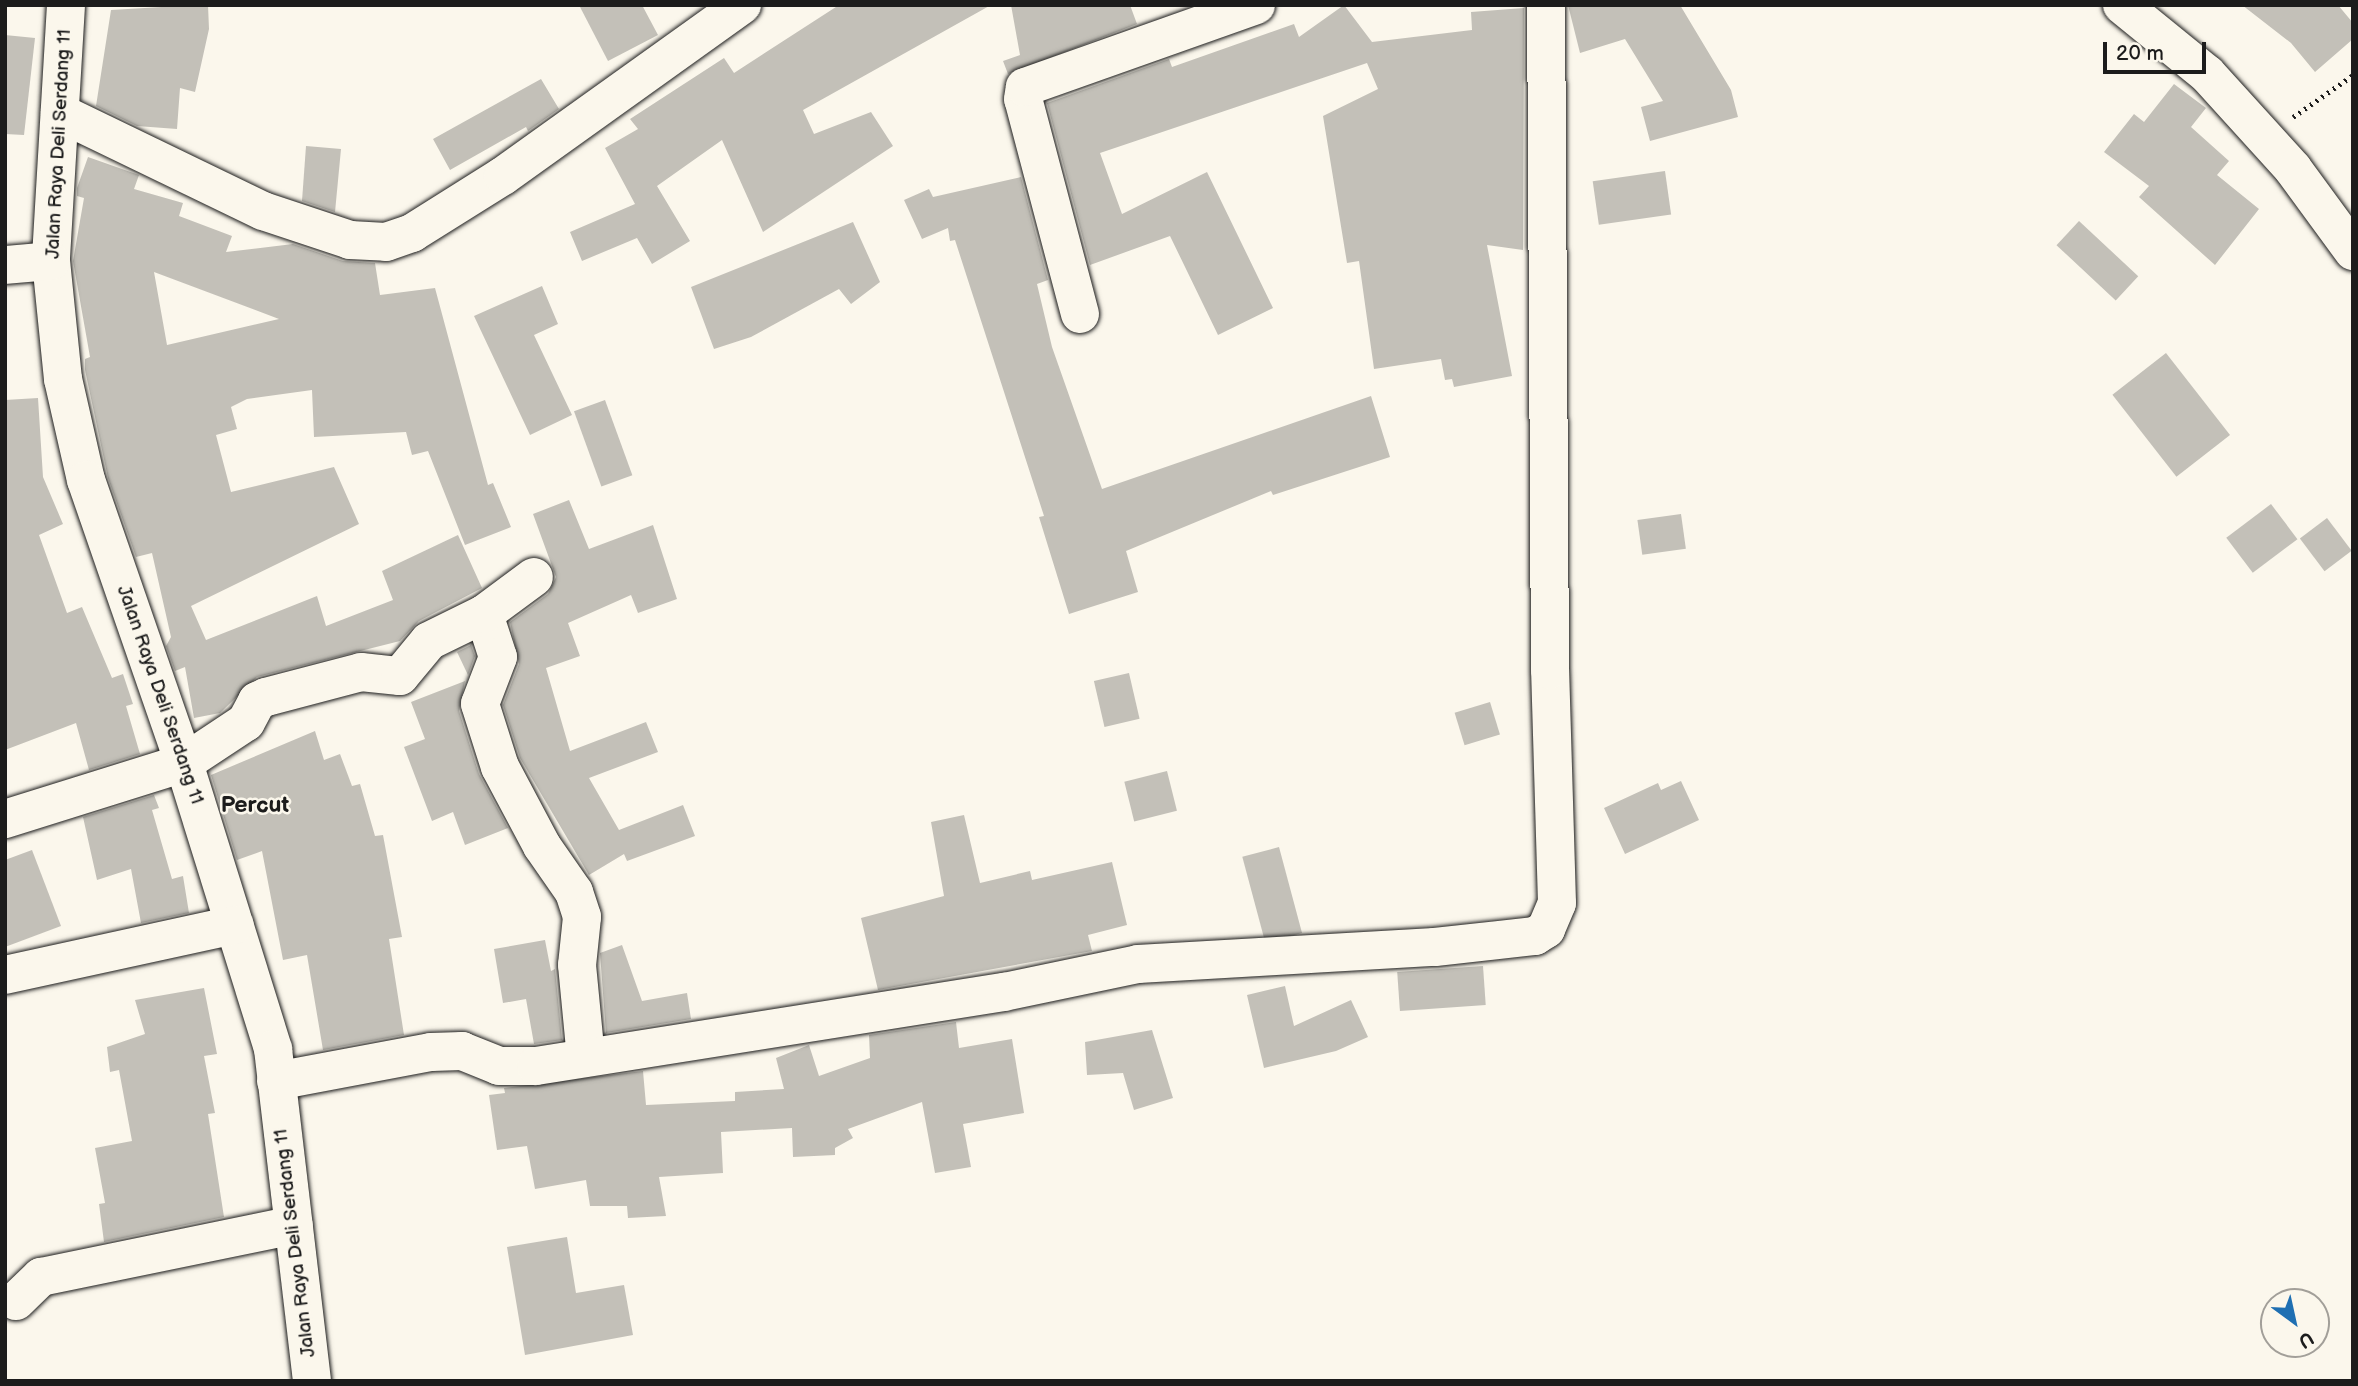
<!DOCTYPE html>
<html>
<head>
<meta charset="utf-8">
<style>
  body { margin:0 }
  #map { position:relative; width:2358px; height:1386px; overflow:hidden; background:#fbf7ec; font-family:"Balsamiq Sans",sans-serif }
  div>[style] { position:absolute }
  .building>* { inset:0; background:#c3c0b8; transform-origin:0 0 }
  .path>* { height:4.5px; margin-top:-2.25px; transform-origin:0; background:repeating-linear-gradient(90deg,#1c1c1c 0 2px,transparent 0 7px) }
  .roads { filter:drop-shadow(0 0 2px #1c1c1c) drop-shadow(0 0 2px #1c1c1c) }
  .minor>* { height:38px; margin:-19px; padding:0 19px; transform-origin:19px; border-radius:19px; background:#fbf7ec }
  span { translate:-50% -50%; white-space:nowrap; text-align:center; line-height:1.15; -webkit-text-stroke:5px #fbf7ec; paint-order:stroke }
  .street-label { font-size:19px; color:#1c1c1c }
  .quarter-label { font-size:23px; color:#1c1c1c; font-weight:700 }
  .frame { position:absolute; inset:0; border:7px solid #1c1c1c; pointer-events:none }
  .north { position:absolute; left:2260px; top:1288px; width:70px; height:70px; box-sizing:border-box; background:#fbf7ec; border:2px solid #a29f99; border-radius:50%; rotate:147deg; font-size:19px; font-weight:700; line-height:28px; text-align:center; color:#1c1c1c }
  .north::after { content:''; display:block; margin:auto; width:24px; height:32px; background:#1f6fb2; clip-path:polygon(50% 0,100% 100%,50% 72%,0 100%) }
  .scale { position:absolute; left:2103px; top:42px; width:103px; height:32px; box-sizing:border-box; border:4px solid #1c1c1c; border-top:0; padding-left:9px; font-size:21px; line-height:24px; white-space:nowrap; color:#1c1c1c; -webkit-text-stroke:5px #fbf7ec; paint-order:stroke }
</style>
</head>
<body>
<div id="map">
  <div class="building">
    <div style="clip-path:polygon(195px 5px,208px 5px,209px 29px,195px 92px,180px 88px,177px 129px,137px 126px,96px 106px,111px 10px)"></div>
    <div style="clip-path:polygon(579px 5px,642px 5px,658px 35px,608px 61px)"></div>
    <div style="clip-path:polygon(839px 5px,991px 5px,803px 110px,814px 134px,871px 112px,893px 146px,763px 232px,722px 140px,657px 186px,690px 241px,652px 264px,637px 238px,582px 261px,570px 232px,635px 204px,605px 148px,638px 129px,630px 119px,724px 58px,734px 73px)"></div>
    <div style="clip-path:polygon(1011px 5px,1130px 5px,1137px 24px,1008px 74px,1003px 61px,1020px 55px)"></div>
    <div style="clip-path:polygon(1344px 5px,1372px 42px,1472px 30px,1471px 12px,1524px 8px,1523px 250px,1487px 245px,1512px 376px,1454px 387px,1452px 379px,1445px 380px,1441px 359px,1374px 369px,1359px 261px,1347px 263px,1323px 116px,1378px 89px,1367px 63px,1100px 153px,1122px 214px,1207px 172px,1273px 308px,1218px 335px,1170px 236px,1090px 265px,1047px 103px,1169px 59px,1172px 67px,1294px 24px,1299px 37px)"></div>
    <div style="clip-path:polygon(1568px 5px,1680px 5px,1731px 90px,1738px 117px,1650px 141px,1641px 107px,1663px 101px,1625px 39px,1580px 53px)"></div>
    <div style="clip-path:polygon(2242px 5px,2338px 5px,2353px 23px,2353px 39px,2315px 72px,2291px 43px)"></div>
    <div style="clip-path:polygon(5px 35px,35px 38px,24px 135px,5px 134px)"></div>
    <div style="clip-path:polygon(541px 79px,559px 109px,528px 131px,526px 127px,450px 170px,433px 139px)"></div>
    <div style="clip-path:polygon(2174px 84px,2206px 108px,2191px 127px,2229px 161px,2217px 175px,2259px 209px,2215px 265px,2139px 197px,2149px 186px,2104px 152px,2134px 114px,2144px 122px)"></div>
    <div style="clip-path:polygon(306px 146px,341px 149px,335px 212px,302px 201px)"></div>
    <div style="clip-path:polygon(evenodd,88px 157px,139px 175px,134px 189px,183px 203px,179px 216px,232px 236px,226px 252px,293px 244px,343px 261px,375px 263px,380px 295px,435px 288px,488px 485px,493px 483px,511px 527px,465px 545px,428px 451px,412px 455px,406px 432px,314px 437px,312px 390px,247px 399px,231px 407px,237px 429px,216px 435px,231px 492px,334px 467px,359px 524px,191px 606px,206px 640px,317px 596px,326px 626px,393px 600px,382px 571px,458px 535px,482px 588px,419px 621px,400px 641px,257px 677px,220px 713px,194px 718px,185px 667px,175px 671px,166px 646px,171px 637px,152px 553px,136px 557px,108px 478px,85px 370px,85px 359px,90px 357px,73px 261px,84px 198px,77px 196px,77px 188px,88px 157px,154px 272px,279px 319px,167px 345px,154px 272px)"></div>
    <div style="left:1665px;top:171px;width:44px;height:73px;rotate:82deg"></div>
    <div style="clip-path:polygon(1021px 177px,1048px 280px,1037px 284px,1052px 347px,1102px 489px,1371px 396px,1390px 457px,1273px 495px,1271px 491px,1126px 551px,1138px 592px,1069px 614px,1039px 517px,1044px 516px,955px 240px,950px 241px,948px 228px,922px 239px,904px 200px,929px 189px,933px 197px)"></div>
    <div style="left:2079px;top:221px;width:81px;height:33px;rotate:43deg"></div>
    <div style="clip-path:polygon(853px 222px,880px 282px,851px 304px,839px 289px,751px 337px,714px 349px,691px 287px)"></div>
    <div style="clip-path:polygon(542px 286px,558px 324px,534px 335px,572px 415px,530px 435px,474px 316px)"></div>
    <div style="left:2166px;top:353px;width:104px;height:68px;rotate:52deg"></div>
    <div style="clip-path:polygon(38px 398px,43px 477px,63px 524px,39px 535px,67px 613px,82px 607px,112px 678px,123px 674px,133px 704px,126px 706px,140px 754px,89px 770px,76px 723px,5px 750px,5px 400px)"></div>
    <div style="left:605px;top:400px;width:80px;height:33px;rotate:70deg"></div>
    <div style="clip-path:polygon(569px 500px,589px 549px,653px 525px,677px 599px,638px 613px,631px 595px,568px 623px,580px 656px,546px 668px,570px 751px,646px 722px,658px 752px,589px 778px,619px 830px,683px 805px,695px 836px,627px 861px,624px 854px,589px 875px,520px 758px,503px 705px,519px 664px,510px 622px,548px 594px,556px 577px,533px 514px)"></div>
    <div style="left:2271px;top:504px;width:44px;height:56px;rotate:53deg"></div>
    <div style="left:1681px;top:514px;width:35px;height:44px;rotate:82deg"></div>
    <div style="left:2327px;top:518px;width:41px;height:34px;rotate:53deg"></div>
    <div style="clip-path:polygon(471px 645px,475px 656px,468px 675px,457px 652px)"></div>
    <div style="left:1129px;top:673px;width:47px;height:36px;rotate:77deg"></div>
    <div style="clip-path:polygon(465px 681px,459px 711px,479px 774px,508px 828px,465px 845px,453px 812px,432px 821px,404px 747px,425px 739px,411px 702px)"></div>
    <div style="left:1490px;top:702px;width:34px;height:37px;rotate:73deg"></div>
    <div style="clip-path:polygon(315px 731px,324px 760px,340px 754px,352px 786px,360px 784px,375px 836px,383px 835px,402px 937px,389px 939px,404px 1035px,323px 1050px,307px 955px,283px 960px,262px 851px,237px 860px,211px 775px)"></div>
    <div style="left:1167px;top:771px;width:41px;height:44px;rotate:76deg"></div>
    <div style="clip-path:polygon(1681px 781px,1699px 820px,1625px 854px,1604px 808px,1658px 783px,1661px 790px)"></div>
    <div style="clip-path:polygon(154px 795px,159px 808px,152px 810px,172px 879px,183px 876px,189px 913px,141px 923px,131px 869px,97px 880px,83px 817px)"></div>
    <div style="clip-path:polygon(964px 815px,980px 883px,1030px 871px,1032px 880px,1112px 862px,1127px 925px,1088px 935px,1092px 951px,878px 990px,861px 918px,944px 896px,931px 822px)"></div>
    <div style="left:1279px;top:847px;width:89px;height:38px;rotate:75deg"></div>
    <div style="clip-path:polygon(32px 850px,61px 926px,5px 947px,5px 860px)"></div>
    <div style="clip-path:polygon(545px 940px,551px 971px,555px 969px,562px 1040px,534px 1044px,526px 999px,503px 1003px,494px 949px)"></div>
    <div style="clip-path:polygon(622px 945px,642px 1001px,687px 993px,691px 1019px,606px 1033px,600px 953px)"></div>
    <div style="left:1483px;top:966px;width:39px;height:86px;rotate:86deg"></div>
    <div style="clip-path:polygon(1285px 986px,1294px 1026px,1351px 1000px,1368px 1037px,1336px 1051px,1264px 1068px,1247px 995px)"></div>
    <div style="clip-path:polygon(204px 988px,217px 1054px,204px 1056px,215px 1113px,208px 1114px,224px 1217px,104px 1242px,99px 1204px,105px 1203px,95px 1148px,132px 1141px,119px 1070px,110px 1072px,107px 1047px,145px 1034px,135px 1000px)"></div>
    <div style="clip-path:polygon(956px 1022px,959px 1048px,1012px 1039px,1024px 1113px,963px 1124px,971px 1167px,935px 1173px,922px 1102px,848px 1129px,853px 1138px,835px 1148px,835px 1155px,793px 1157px,792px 1128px,721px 1132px,723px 1173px,659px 1177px,666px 1216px,628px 1218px,627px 1206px,590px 1206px,586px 1180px,535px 1189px,527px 1146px,497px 1150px,489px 1095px,505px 1093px,504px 1088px,643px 1071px,646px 1105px,735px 1101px,735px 1092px,784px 1089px,776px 1058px,809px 1045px,819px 1076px,870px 1058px,869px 1035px)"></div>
    <div style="clip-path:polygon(1152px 1030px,1173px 1098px,1134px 1110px,1123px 1073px,1087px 1075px,1085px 1042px)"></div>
    <div style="clip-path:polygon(567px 1237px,576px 1293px,624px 1285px,633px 1335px,525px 1355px,507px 1247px)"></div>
  </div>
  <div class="path">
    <div style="left:2293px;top:117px;width:73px;rotate:-35deg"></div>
  </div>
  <div class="roads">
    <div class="minor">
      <div style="left:66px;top:5px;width:256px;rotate:93.4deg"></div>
      <div style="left:51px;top:261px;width:119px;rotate:84.2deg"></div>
      <div style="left:63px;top:379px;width:104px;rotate:77.2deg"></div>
      <div style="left:86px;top:480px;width:299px;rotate:70.9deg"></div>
      <div style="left:184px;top:763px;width:300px;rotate:72.7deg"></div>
      <div style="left:273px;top:1049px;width:334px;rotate:83.3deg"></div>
      <div style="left:2122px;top:5px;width:109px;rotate:39.1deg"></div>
      <div style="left:2207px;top:74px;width:128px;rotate:47.8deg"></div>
      <div style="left:2293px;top:169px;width:102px;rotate:53.8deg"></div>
      <div style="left:60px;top:113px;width:225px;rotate:25.8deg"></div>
      <div style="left:263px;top:211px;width:92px;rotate:18.4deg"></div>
      <div style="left:350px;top:240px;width:36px;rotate:3deg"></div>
      <div style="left:386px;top:242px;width:28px;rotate:-19deg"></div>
      <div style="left:412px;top:233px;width:107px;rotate:-32.1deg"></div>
      <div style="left:503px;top:176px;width:294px;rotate:-35.6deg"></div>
      <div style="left:5px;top:265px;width:46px;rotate:-5deg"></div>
      <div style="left:1080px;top:314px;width:222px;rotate:-104.8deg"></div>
      <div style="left:1023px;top:99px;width:12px;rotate:-81deg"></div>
      <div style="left:1025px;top:87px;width:245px;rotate:-19.5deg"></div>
      <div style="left:484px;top:614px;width:45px;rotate:72deg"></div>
      <div style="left:498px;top:657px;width:50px;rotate:111deg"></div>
      <div style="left:480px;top:704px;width:66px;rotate:72.4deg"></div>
      <div style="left:500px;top:767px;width:89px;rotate:62deg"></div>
      <div style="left:542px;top:846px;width:56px;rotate:55.2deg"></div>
      <div style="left:574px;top:892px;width:26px;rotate:72deg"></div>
      <div style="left:582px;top:917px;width:48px;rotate:95.9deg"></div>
      <div style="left:577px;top:965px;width:93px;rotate:84.5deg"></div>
      <div style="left:5px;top:819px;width:188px;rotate:-17.4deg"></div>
      <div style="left:184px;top:763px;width:74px;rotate:-33.5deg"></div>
      <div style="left:246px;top:722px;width:24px;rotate:-62deg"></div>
      <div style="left:257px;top:701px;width:10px;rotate:-24deg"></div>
      <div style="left:266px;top:697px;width:98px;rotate:-14.7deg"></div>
      <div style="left:361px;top:672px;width:39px;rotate:6deg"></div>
      <div style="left:400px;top:676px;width:45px;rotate:-50.4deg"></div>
      <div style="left:429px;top:641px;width:61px;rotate:-26.1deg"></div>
      <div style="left:484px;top:614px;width:62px;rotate:-36.5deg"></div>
      <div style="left:5px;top:975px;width:235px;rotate:-12.3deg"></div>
      <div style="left:276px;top:1081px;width:158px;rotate:-10.6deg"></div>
      <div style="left:431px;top:1052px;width:31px;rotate:-2deg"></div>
      <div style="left:462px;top:1051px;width:40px;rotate:22deg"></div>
      <div style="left:499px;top:1066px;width:37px"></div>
      <div style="left:536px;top:1066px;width:474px;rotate:-9deg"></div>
      <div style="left:1004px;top:992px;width:137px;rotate:-11.8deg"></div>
      <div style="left:1138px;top:964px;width:297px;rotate:-3.3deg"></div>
      <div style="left:1435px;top:947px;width:101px;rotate:-6.3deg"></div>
      <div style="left:1535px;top:936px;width:13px;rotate:-32deg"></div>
      <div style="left:1546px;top:929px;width:28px;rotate:-67deg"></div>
      <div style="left:1557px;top:903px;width:233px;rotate:-91.7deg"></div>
      <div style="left:1550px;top:670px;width:665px;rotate:-90.34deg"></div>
      <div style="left:16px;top:1301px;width:35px;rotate:-44deg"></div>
      <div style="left:41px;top:1277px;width:258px;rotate:-11.6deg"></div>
    </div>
  </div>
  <div class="street-label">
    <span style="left:59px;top:144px;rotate:-87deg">Jalan Raya Deli Serdang 11</span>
    <span style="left:160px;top:695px;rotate:71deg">Jalan Raya Deli Serdang 11</span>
    <span style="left:295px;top:1243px;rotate:-97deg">Jalan Raya Deli Serdang 11</span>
  </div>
  <div class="quarter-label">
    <span style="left:255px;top:805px">Percut</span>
  </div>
  <div class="frame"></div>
  <div class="north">U</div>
  <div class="scale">20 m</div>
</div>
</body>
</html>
